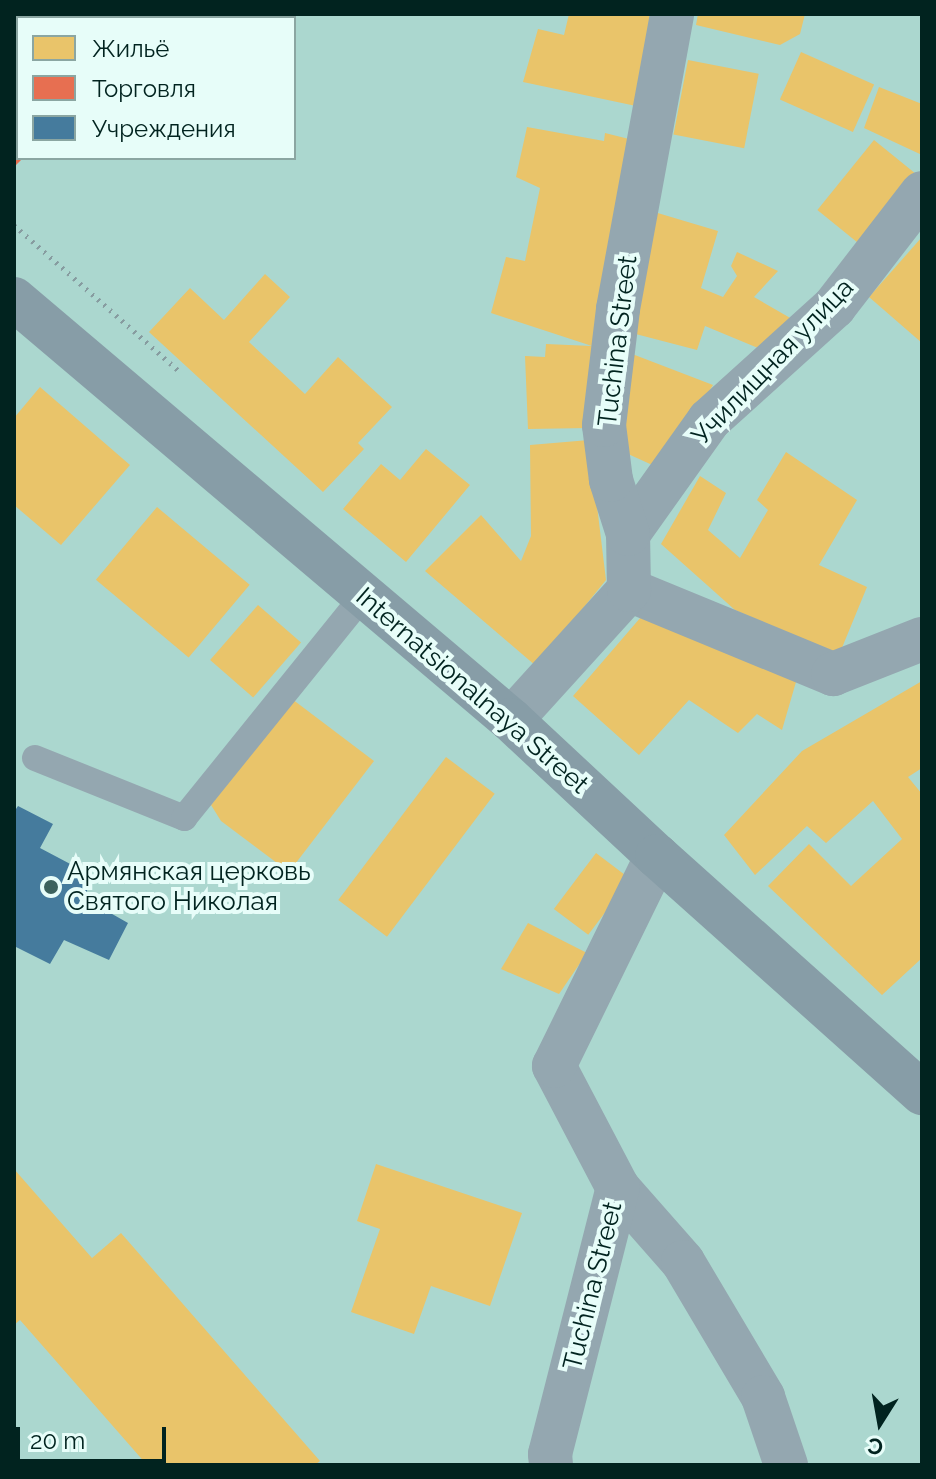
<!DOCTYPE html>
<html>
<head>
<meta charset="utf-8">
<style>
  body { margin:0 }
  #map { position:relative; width:936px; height:1479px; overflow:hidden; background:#abd7cf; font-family:Raleway,sans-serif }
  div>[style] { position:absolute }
  .homes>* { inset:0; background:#e9c46a; transform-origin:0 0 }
  .shops>* { inset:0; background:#e76f51 }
  .public>* { inset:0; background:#457b9d }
  .path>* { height:5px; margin-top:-2.5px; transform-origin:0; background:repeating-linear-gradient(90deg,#879ca0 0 2px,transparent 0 8px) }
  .service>* { height:26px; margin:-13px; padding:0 13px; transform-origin:13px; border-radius:13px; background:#94a7b0 }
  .minor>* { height:44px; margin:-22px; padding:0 22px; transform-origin:22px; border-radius:22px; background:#94a7b0 }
  .secondary>* { height:44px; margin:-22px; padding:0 22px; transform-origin:22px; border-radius:22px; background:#879da7 }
  .dots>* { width:22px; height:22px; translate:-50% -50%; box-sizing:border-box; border:4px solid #e7fdf9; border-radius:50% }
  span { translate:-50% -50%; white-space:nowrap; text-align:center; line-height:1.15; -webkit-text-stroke:8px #e7fdf9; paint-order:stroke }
  .street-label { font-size:26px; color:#01231f }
  .poi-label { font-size:26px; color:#01231f }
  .left { translate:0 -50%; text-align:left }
  .frame { position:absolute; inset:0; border:16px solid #01231f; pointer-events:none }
  .legend { position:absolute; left:16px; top:16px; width:280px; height:144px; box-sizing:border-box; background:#e7fdf9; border:2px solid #8ba6a2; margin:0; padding:10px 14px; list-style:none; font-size:24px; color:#01231f }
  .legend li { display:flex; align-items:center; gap:16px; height:40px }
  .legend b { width:40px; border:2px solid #8ba6a2 }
  .north { position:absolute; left:840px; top:1383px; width:80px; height:80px; -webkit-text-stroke:6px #e7fdf9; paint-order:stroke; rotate:191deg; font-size:22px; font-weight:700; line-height:32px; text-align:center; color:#01231f }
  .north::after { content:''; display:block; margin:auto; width:28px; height:36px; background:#01231f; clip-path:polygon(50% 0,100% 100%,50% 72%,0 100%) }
  .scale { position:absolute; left:16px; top:1427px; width:150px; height:36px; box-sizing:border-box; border:4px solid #01231f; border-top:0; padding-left:10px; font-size:24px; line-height:28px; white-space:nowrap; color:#01231f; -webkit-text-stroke:6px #e7fdf9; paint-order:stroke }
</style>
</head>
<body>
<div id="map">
  <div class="homes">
    <div style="clip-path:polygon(569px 14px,650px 14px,636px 106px,523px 82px,538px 29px,564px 35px)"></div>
    <div style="clip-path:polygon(698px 14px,805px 14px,800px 34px,780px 45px,696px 25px)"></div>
    <div style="left:801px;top:52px;width:80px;height:52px;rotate:24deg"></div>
    <div style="left:688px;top:60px;width:72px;height:76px;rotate:11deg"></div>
    <div style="clip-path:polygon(879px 87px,922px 104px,922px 155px,864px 128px)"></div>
    <div style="clip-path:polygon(527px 127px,604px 141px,605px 133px,629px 139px,589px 428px,528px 429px,525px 356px,545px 357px,546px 344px,592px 346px,491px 313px,506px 257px,525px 261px,540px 188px,516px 177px)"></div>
    <div style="left:874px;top:140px;width:56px;height:90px;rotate:39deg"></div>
    <div style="clip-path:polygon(651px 211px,718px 231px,701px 288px,723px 297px,737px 276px,731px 266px,737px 252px,778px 271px,754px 297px,792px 319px,758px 348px,705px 326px,697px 350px,628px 332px)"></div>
    <div style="clip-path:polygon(922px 237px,922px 343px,869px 297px)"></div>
    <div style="clip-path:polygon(265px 274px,290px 297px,249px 342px,305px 394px,338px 357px,392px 407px,358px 443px,364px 449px,323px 492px,149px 332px,190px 288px,224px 320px)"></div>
    <div style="clip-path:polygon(627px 352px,713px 385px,661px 469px,615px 448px)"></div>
    <div style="clip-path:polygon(40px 387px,130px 465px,61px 545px,14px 505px,14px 418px)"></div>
    <div style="clip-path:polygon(589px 440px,606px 580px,536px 666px,425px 571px,481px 515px,521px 561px,531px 536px,530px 445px)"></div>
    <div style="clip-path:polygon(426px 449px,470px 485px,406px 562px,343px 509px,381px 464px,400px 480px)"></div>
    <div style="clip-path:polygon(786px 452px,857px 500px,819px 565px,867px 587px,839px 655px,735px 610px,661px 544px,700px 476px,726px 493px,708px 530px,740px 558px,768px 510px,757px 500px)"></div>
    <div style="left:157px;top:507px;width:121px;height:95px;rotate:40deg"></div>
    <div style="left:258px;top:605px;width:57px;height:73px;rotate:41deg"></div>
    <div style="clip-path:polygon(647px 610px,796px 682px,782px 730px,757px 714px,738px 733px,689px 700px,639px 755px,573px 696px)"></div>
    <div style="clip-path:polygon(922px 681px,922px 768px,908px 777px,922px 794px,922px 958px,882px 995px,768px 886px,809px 844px,851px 886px,902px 839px,873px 801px,826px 843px,807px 826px,755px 875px,724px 835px,802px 751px)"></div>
    <div style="clip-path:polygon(292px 699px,374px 761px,289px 872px,221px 821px,211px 805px)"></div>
    <div style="left:446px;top:757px;width:61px;height:179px;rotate:37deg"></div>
    <div style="left:596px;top:853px;width:43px;height:70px;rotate:37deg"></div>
    <div style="clip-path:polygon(528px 923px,587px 953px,559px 994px,501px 969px)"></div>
    <div style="clip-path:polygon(376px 1164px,522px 1213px,490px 1306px,431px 1286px,414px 1334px,351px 1312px,380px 1229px,357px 1221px)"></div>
    <div style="clip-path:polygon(14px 1169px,92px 1258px,121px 1233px,320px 1461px,315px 1465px,147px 1465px,20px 1320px,14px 1325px)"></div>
  </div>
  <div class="shops">
    <div style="clip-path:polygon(14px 122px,18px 125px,18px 158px,23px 158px,14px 167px)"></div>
  </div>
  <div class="public">
    <div style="clip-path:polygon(18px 806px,53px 824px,40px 848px,93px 876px,84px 898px,128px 923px,109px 960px,64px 940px,50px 964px,14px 946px,14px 812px)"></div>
  </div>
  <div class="path">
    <div style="left:14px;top:225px;width:219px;rotate:41.5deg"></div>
  </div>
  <div class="service">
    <div style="left:35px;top:758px;width:161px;rotate:21.9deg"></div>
    <div style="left:184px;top:818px;width:287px;rotate:-51.1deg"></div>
  </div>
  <div class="minor">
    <div style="left:628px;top:534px;width:140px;rotate:-54.6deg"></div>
    <div style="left:709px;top:420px;width:169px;rotate:-42.1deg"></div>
    <div style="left:834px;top:307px;width:144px;rotate:-52.3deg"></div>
    <div style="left:629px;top:590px;width:221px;rotate:22.4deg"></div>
    <div style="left:833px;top:674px;width:96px;rotate:-21.5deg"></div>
    <div style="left:511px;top:720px;width:176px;rotate:-47.8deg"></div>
    <div style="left:629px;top:590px;width:56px;rotate:-91deg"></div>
    <div style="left:628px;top:534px;width:57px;rotate:-107.5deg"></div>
    <div style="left:611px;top:480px;width:55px;rotate:-97.3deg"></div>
    <div style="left:604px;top:425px;width:117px;rotate:-83.1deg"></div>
    <div style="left:618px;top:309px;width:300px;rotate:-79.6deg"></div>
    <div style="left:618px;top:1188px;width:98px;rotate:48.7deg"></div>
    <div style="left:683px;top:1262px;width:157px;rotate:59.3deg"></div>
    <div style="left:763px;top:1397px;width:72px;rotate:71.3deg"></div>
    <div style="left:551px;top:1465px;width:11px;rotate:-95deg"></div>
    <div style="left:550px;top:1454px;width:275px;rotate:-75.7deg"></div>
    <div style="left:618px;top:1188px;width:138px;rotate:-117.7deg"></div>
    <div style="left:554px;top:1066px;width:234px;rotate:-63.9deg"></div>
  </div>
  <div class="secondary">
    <div style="left:14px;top:299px;width:651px;rotate:40.27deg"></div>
    <div style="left:511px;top:720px;width:200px;rotate:43deg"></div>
    <div style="left:657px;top:856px;width:356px;rotate:41.8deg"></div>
  </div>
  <div class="dots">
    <div style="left:51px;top:887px;background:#3c625d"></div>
  </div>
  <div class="street-label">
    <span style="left:618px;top:341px;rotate:-83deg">Tuchina Street</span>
    <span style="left:773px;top:362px;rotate:-46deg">Училищная улица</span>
    <span style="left:472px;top:691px;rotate:41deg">Internatsionalnaya Street</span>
    <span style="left:593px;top:1286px;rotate:-76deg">Tuchina Street</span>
  </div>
  <div class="poi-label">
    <span class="left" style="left:67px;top:887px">Армянская церковь<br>Святого Николая</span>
  </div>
  <div class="frame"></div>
  <ul class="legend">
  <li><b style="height:22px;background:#e9c46a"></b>Жильё</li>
  <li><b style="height:22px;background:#e76f51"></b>Торговля</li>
  <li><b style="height:22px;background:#457b9d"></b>Учреждения</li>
  </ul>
  <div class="north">С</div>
  <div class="scale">20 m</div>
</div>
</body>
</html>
